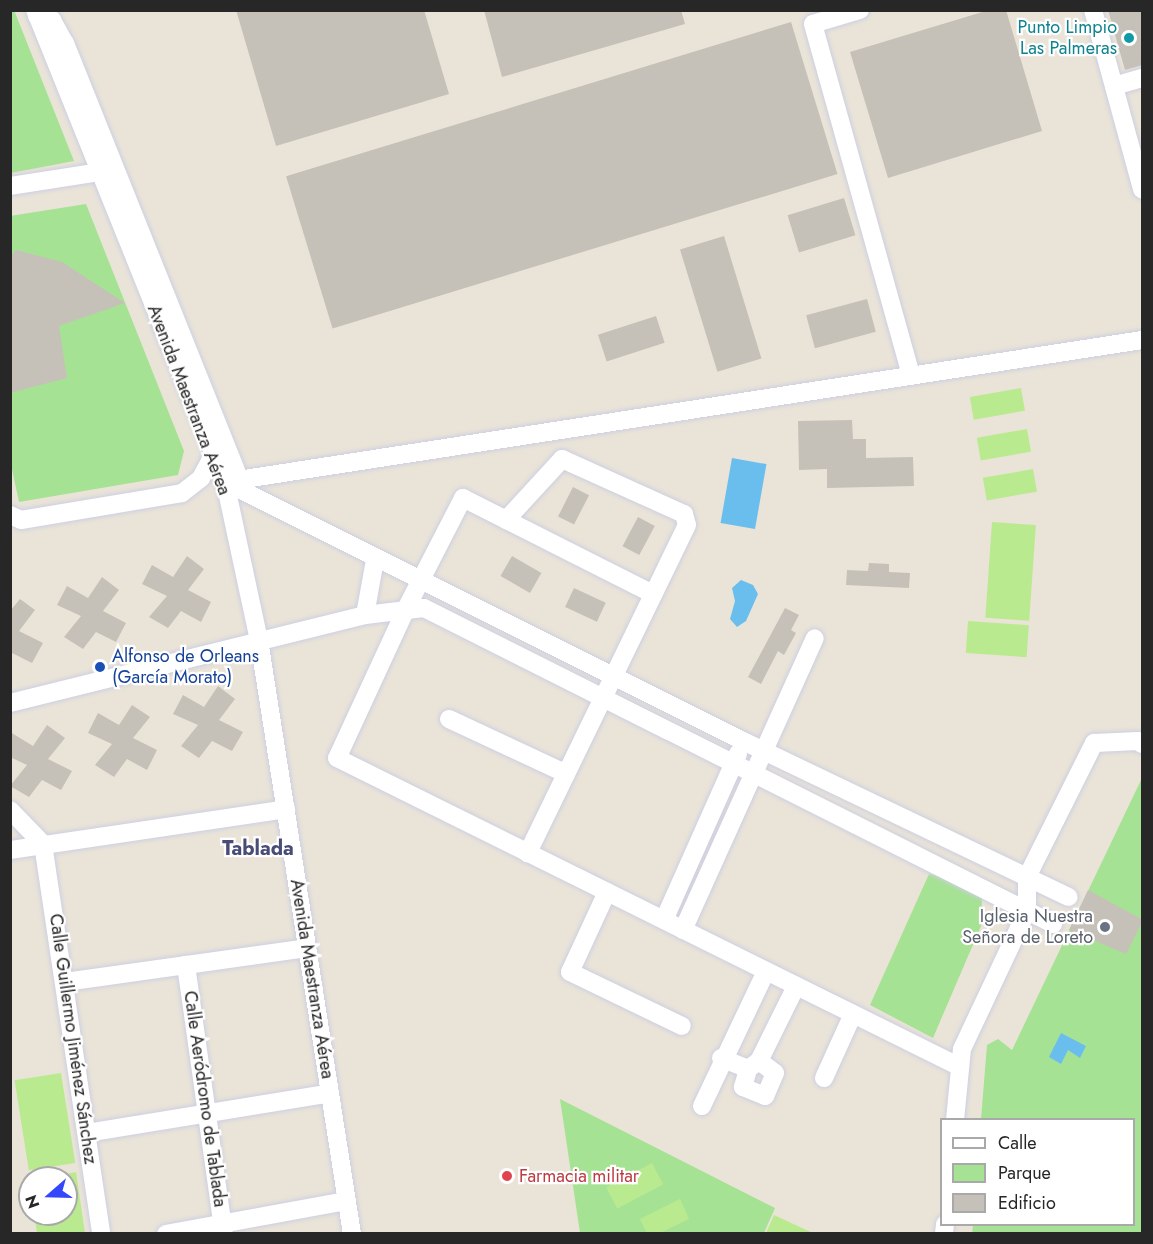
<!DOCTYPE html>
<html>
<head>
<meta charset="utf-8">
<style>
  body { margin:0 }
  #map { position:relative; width:1153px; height:1244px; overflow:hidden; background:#eae4d8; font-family:Jost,sans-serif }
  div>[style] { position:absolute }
  .green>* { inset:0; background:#a6e293 }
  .pitch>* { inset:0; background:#baea8f; transform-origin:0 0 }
  .water>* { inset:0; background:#69beee; transform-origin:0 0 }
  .building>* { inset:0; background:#c5c1b8; transform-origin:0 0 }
  .roads { filter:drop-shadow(0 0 2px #cdcfe1) drop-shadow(0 0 2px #cdcfe1) }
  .minor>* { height:18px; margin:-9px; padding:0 9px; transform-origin:9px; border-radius:9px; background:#fff }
  .dots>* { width:16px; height:16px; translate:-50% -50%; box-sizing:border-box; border:3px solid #fff; border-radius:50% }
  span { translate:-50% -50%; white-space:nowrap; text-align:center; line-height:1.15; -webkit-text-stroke:4.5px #fff; paint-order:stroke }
  .culture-label { font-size:18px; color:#0d838f }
  .right { translate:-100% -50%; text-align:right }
  .street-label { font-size:18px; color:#272727 }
  .transit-label { font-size:18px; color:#164399 }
  .left { translate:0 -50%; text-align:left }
  .worship-label { font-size:18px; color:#5b616d }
  .health-label { font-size:18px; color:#be3a42 }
  .neighbourhood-label { font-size:20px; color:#484c77; font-weight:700 }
  .frame { position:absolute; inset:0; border:12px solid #272727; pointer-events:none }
  .legend { position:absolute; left:940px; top:1118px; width:195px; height:108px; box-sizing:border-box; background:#fff; border:2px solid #a9a9a9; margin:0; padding:8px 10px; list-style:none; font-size:18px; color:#272727 }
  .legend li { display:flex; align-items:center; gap:12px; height:30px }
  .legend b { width:30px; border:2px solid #a9a9a9 }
  .north { position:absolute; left:18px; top:1166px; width:60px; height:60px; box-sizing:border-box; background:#fff; border:2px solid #a9a9a9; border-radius:50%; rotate:250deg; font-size:16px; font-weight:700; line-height:24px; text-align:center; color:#272727 }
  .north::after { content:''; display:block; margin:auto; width:21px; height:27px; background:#3547fa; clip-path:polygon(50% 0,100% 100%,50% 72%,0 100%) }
</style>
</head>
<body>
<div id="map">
  <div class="green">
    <div style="clip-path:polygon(14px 10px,74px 161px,11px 173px,10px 11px)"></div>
    <div style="clip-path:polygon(86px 204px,184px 451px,178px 475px,19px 502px,10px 460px,10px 216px)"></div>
    <div style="clip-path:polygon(1141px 780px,1142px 1233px,972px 1234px,973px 1225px,1134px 1224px,1134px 1120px,981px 1119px,987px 1045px,998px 1039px,1012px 1050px)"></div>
    <div style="clip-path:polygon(929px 874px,976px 885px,982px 897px,981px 926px,933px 1038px,870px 1005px)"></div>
    <div style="clip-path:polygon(560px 1099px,775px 1208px,764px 1233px,580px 1233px)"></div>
  </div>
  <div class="pitch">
    <div style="left:1021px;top:388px;width:23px;height:52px;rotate:80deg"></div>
    <div style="left:1027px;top:429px;width:23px;height:51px;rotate:80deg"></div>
    <div style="left:1033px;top:469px;width:23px;height:51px;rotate:80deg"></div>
    <div style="left:992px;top:522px;width:44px;height:96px;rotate:4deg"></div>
    <div style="left:968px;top:621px;width:61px;height:32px;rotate:4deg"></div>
    <div style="left:61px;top:1073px;width:91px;height:47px;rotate:81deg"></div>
    <div style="left:652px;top:1163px;width:24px;height:52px;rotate:62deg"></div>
    <div style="clip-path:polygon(76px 1172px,85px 1233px,37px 1233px,34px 1214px,66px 1214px,66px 1178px,45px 1178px)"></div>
    <div style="clip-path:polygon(680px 1199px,689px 1219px,660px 1233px,647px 1233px,640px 1219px)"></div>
    <div style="clip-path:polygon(774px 1215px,813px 1233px,766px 1233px)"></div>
  </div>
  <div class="water">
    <div style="left:732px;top:458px;width:35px;height:66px;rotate:10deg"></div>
    <div style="clip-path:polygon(741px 580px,753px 585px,758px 594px,746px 621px,737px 627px,730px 619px,735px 601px,732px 588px)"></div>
    <div style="clip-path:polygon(1061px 1033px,1086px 1046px,1080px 1058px,1068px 1050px,1061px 1064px,1049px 1057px)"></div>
  </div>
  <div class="building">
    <div style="clip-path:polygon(236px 10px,424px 10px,449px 94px,276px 146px)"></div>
    <div style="clip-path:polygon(484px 10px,681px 10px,685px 24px,502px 77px)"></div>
    <div style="clip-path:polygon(989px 10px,1006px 10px,1042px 131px,888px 178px,850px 52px)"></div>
    <div style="clip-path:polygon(1108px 10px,1143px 10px,1143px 65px,1125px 70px)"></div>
    <div style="left:791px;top:22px;width:159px;height:528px;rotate:73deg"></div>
    <div style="left:844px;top:198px;width:39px;height:59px;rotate:73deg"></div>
    <div style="left:724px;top:236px;width:128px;height:46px;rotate:73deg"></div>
    <div style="clip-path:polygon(16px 250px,62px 262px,125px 303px,59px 326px,67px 378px,10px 393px,10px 258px)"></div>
    <div style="left:867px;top:299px;width:34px;height:63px;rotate:75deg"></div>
    <div style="left:656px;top:316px;width:28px;height:61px;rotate:72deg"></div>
    <div style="clip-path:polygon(852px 420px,853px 439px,866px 439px,866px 458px,913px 457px,914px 486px,827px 488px,827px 469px,799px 470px,798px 421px)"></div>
    <div style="left:573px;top:487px;width:18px;height:33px;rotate:27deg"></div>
    <div style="left:638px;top:517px;width:19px;height:33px;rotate:28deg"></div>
    <div style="clip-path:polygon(187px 556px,204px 569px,188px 590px,211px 602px,201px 622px,181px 611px,168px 628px,149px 617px,167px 596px,142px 584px,152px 565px,173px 577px)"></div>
    <div style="left:512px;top:556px;width:34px;height:23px;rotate:30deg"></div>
    <div style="clip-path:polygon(869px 563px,889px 564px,889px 572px,910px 573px,909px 588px,846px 585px,847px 570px,868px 571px)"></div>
    <div style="clip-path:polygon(102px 577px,119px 590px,103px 611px,126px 623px,116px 642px,96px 632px,83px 649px,64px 637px,81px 616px,57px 605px,67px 586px,88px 598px)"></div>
    <div style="left:574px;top:588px;width:35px;height:21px;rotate:25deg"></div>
    <div style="clip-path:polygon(20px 599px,35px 610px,19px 631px,43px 643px,32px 663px,10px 652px,10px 611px)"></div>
    <div style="clip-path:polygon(785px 608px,799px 615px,791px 630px,796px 633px,784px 655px,778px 651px,761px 684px,748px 677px)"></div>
    <div style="clip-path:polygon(218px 686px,235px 699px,219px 720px,243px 732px,232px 751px,212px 741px,199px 758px,181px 746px,198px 725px,173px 714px,183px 695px,204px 707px)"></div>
    <div style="clip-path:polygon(132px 705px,150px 717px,133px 738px,157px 750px,147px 770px,127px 759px,114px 777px,95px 765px,112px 744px,88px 733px,98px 713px,119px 725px)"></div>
    <div style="clip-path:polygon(47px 725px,65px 738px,48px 759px,72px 771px,61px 790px,42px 780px,29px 797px,10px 786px,27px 765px,10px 757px,10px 732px,33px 746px)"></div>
    <div style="clip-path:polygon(1088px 890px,1143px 920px,1126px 954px,1069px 930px)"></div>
  </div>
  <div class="roads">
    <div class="minor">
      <div style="left:35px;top:10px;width:509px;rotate:68.07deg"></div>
      <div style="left:225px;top:482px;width:162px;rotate:77.9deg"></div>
      <div style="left:259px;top:640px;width:601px;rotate:81.1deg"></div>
      <div style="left:860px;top:10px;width:49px;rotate:163.4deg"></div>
      <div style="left:813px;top:24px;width:365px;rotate:74.4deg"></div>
      <div style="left:1093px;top:10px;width:186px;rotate:74.7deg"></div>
      <div style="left:37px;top:16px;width:16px;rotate:15deg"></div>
      <div style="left:52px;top:20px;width:26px;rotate:61deg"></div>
      <div style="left:65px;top:43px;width:471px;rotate:68.2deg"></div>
      <div style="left:1114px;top:86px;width:29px;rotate:-16deg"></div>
      <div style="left:10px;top:186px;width:91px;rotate:-8.8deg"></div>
      <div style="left:225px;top:482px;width:579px;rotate:26.57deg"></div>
      <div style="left:743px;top:741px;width:361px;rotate:25.6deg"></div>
      <div style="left:225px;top:482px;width:928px;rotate:-8.8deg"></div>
      <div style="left:10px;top:515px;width:12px;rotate:24deg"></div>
      <div style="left:21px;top:520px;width:163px;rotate:-9.5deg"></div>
      <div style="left:182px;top:493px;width:24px;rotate:-38deg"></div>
      <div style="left:201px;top:478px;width:24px;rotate:-62deg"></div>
      <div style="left:506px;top:520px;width:83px;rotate:-47.4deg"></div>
      <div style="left:562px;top:459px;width:134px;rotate:24.3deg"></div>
      <div style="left:684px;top:514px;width:11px;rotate:75deg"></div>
      <div style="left:687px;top:525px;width:365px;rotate:115.9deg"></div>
      <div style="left:653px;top:594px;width:213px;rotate:-153.2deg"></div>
      <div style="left:463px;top:498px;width:125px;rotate:117.2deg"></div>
      <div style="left:406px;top:609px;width:164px;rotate:114.8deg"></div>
      <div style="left:337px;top:758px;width:695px;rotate:26.38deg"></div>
      <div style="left:365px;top:615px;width:56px;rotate:-79.7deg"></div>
      <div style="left:10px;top:703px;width:366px;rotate:-13.9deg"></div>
      <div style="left:365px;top:615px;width:59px;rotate:-6.8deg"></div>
      <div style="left:424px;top:608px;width:704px;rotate:26.67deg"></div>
      <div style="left:449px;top:719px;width:128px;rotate:25deg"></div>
      <div style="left:10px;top:810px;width:47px;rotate:45.9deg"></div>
      <div style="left:43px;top:844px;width:394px;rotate:81.5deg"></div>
      <div style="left:10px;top:850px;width:279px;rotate:-8.4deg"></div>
      <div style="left:607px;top:892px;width:88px;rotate:114.8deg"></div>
      <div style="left:570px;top:972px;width:124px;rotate:25.7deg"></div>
      <div style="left:664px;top:920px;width:182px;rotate:-66deg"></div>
      <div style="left:683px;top:930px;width:320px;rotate:-65.7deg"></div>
      <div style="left:186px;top:965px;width:272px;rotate:82deg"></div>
      <div style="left:65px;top:982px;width:244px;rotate:-8deg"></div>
      <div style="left:721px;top:1058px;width:29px;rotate:22deg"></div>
      <div style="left:748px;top:1069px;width:14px;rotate:-36deg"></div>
      <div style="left:759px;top:1061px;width:20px;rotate:37deg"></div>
      <div style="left:775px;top:1073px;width:25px;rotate:113deg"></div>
      <div style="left:765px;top:1096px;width:24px;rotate:-158deg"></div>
      <div style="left:743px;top:1087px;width:19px;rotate:-74deg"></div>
      <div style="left:759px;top:1061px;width:84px;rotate:-63.7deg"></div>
      <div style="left:824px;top:1078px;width:70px;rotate:-65.6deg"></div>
      <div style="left:702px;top:1106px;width:149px;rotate:-64.6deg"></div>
      <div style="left:955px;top:1120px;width:71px;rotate:-84.4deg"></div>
      <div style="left:962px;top:1049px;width:153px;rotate:-64.8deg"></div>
      <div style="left:1027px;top:911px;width:34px;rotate:-90deg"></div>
      <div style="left:1027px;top:877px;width:150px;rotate:-63.4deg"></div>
      <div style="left:1094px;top:743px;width:44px;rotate:-2.6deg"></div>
      <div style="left:1138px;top:741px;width:5px;rotate:37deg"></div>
      <div style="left:87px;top:1133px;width:246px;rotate:-9.3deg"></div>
      <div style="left:166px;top:1234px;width:183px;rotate:-10.4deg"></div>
      <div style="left:944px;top:1234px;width:10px;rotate:-84deg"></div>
    </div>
  </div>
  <div class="dots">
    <div style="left:1129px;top:38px;background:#0f9aa8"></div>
    <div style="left:100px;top:667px;background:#1a4fb4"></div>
    <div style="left:1105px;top:927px;background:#6b7280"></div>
    <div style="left:507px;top:1176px;background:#e0444e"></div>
  </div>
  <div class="culture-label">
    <span class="right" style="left:1117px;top:38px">Punto Limpio<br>Las Palmeras</span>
  </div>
  <div class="street-label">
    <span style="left:189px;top:400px;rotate:69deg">Avenida Maestranza Aérea</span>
    <span style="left:312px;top:979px;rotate:81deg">Avenida Maestranza Aérea</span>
    <span style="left:73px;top:1039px;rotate:82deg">Calle Guillermo Jiménez Sánchez</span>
    <span style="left:205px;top:1099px;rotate:82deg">Calle Aeródromo de Tablada</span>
  </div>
  <div class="transit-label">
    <span class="left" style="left:112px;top:667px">Alfonso de Orleans<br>(García Morato)</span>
  </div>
  <div class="worship-label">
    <span class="right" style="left:1093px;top:927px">Iglesia Nuestra<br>Señora de Loreto</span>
  </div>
  <div class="health-label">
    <span class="left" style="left:519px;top:1176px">Farmacia militar</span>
  </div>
  <div class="neighbourhood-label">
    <span style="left:258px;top:848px">Tablada</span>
  </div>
  <div class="frame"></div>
  <ul class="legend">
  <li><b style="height:8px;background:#fff"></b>Calle</li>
  <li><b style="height:16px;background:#a6e293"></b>Parque</li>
  <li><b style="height:16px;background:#c5c1b8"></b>Edificio</li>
  </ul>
  <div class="north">N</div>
</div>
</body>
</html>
